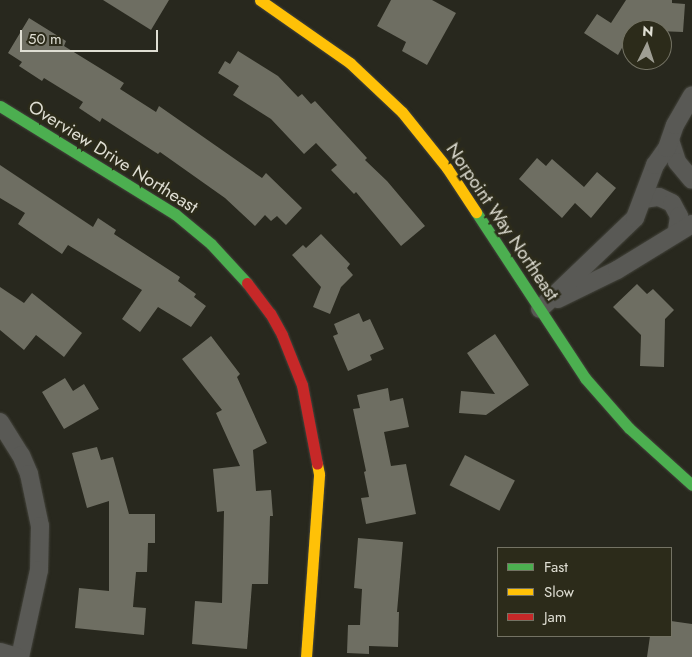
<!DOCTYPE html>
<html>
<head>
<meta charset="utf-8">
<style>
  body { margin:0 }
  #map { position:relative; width:692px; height:657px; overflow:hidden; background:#28281e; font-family:Jost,sans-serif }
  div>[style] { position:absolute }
  .building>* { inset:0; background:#6e6e62; transform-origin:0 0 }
  .roads { filter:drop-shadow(0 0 1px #44443c) drop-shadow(0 0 1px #44443c) }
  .street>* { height:18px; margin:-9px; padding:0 9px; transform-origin:9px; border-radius:9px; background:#595955 }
  .fast>* { height:11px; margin:-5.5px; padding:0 5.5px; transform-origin:5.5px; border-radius:5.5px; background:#4caf50 }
  .slow>* { height:11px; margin:-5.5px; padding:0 5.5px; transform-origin:5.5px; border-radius:5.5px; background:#ffc107 }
  .jam>* { height:11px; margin:-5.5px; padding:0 5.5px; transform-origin:5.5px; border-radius:5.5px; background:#c62828 }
  span { translate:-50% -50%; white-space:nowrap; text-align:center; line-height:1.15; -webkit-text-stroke:5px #2c2b1a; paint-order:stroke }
  .street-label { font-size:18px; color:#dfded3 }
  .legend { position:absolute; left:497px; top:547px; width:175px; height:90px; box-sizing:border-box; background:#2c2b1a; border:1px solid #747364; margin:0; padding:6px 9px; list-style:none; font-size:15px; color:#dfded3 }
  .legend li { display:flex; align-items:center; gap:10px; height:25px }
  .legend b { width:25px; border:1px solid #747364 }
  .north { position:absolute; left:622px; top:20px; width:50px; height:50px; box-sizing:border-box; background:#2c2b1a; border:1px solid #747364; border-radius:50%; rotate:4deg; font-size:14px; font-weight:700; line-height:20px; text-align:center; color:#dfded3 }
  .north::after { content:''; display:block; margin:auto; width:18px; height:22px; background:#9f9e94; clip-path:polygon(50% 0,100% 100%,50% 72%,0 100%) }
  .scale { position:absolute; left:20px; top:30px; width:138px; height:22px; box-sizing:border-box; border:2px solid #dfded3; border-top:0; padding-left:6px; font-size:15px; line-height:18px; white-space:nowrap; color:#dfded3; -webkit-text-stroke:4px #2c2b1a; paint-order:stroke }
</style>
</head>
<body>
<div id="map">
  <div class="building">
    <div style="clip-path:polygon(103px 0,169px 0,151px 30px)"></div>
    <div style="clip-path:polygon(391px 0,432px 0,456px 13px,427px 65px,402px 51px,406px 42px,377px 26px)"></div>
    <div style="clip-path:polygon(626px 0,672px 0,672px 3px,685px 4px,683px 32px,632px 30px,618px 55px,584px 33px,597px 14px,611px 23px)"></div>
    <div style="clip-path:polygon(29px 18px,66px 41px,64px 46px,124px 83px,120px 89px,156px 112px,159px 106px,262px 178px,266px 173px,302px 208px,286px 225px,277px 216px,271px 221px,265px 215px,255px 226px,225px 198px,160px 152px,158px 154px,102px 118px,100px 122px,79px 108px,83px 102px,44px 78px,42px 81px,19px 66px,22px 62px,8px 53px)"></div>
    <div style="clip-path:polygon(238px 51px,278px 76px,298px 97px,302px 94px,311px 104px,315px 101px,367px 158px,365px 160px,387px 181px,425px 226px,401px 246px,356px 192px,354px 194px,331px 170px,337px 165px,316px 143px,304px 154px,271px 119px,233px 95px,239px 86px,218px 73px,225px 61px,230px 64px)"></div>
    <div style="clip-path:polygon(537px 158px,546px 166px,552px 159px,584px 187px,597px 172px,616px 188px,591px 218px,575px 203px,562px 218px,519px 179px)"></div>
    <div style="clip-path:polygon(0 165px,93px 227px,98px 218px,116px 230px,114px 234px,180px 277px,178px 281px,196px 294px,194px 297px,206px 306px,191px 327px,158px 307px,140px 332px,122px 319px,142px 290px,68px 245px,62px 254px,18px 224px,25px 213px,0 198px)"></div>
    <div style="clip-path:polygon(321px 234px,350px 264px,347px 268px,353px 275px,341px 287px,330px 314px,313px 307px,321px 287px,292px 255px,303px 245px,306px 248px)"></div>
    <div style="clip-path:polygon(637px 284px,647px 294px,653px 289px,674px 310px,665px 319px,664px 367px,640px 366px,641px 335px,613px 307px)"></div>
    <div style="clip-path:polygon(0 287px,24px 303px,32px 293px,82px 333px,64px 357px,36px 335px,24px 350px,0 330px)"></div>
    <div style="clip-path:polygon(359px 313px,363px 322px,370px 319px,384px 349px,370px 355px,372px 360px,348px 371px,333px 336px,338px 334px,334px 324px)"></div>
    <div style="clip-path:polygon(495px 334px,529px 385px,486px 415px,459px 413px,461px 391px,495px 394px,467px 353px)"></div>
    <div style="clip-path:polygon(211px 336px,240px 374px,237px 377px,267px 443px,253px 450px,256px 491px,271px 490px,273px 516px,270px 516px,268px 584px,252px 584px,247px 649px,192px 644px,195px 601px,222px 603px,224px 511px,217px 512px,213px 469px,240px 466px,216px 413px,222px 410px,182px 359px)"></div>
    <div style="clip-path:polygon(65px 378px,73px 391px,84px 384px,99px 409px,64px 429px,42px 392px)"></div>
    <div style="clip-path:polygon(388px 388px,390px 401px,403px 398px,409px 427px,384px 432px,391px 466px,406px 464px,416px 514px,366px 524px,361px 498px,369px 497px,364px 472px,366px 471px,353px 409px,360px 408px,357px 395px)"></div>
    <div style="clip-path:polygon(97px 447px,101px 460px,113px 457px,129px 514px,155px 514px,155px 543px,148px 543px,147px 572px,136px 572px,133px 607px,146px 608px,144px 635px,75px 628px,79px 588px,109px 591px,109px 501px,87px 508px,72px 453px)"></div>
    <div style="left:465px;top:455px;width:56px;height:34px;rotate:27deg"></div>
    <div style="clip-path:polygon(358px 538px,403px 542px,397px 612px,399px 612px,398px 647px,369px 646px,369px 654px,347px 653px,348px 625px,360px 625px,362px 589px,354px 588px)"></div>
    <div style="clip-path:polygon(671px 621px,692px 624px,692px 657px,647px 657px,650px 636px,671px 636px)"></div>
  </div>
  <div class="roads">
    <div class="street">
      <div style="left:670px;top:140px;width:23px;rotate:72deg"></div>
      <div style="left:677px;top:162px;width:23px;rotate:50deg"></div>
      <div style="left:644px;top:199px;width:15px;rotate:-8deg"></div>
      <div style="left:659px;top:197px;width:14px;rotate:25deg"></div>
      <div style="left:672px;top:203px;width:15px;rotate:62deg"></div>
      <div style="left:679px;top:216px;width:15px;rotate:98deg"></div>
      <div style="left:558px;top:299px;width:66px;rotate:-26.2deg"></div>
      <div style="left:617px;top:270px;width:88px;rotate:-31.5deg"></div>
      <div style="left:540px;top:309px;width:132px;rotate:-43.8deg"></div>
      <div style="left:635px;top:218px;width:57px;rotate:-69.3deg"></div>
      <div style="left:655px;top:165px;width:21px;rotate:-55deg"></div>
      <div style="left:667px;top:148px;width:24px;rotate:-71deg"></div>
      <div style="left:675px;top:125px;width:34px;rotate:-60deg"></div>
      <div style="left:0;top:422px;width:39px;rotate:58deg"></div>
      <div style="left:21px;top:455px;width:21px;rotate:67deg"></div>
      <div style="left:29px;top:474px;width:53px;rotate:78.1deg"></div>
      <div style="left:40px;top:526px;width:44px;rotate:91.3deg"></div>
      <div style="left:39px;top:570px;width:89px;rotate:102.3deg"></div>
      <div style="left:0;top:652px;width:18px;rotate:16deg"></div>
    </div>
    <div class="fast">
      <div style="left:0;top:106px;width:206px;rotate:31.7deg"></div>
      <div style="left:175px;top:214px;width:47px;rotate:39.8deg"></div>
      <div style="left:211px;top:244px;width:53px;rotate:47.3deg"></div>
      <div style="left:476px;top:212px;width:199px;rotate:56.7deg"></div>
      <div style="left:585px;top:378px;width:67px;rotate:48.7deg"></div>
      <div style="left:629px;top:428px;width:85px;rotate:42.1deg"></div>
    </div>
    <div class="slow">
      <div style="left:260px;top:0;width:110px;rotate:35deg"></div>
      <div style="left:350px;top:63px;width:71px;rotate:43.3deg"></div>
      <div style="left:402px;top:112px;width:72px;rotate:51.2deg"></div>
      <div style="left:447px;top:168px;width:53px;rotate:56.6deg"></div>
      <div style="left:306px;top:657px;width:183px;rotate:-85.9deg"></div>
      <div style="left:319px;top:474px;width:10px;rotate:-101deg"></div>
    </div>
    <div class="jam">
      <div style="left:247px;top:283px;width:38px;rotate:53deg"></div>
      <div style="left:270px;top:313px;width:25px;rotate:61deg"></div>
      <div style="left:282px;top:335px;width:54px;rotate:68.2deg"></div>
      <div style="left:302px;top:385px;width:80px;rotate:79.2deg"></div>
    </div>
  </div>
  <div class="street-label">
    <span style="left:113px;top:157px;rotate:32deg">Overview Drive Northeast</span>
    <span style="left:502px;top:222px;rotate:56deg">Norpoint Way Northeast</span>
  </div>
  <ul class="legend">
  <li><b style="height:6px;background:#4caf50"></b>Fast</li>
  <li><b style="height:6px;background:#ffc107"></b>Slow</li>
  <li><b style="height:6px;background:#c62828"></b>Jam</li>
  </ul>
  <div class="north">N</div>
  <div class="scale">50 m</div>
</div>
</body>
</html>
